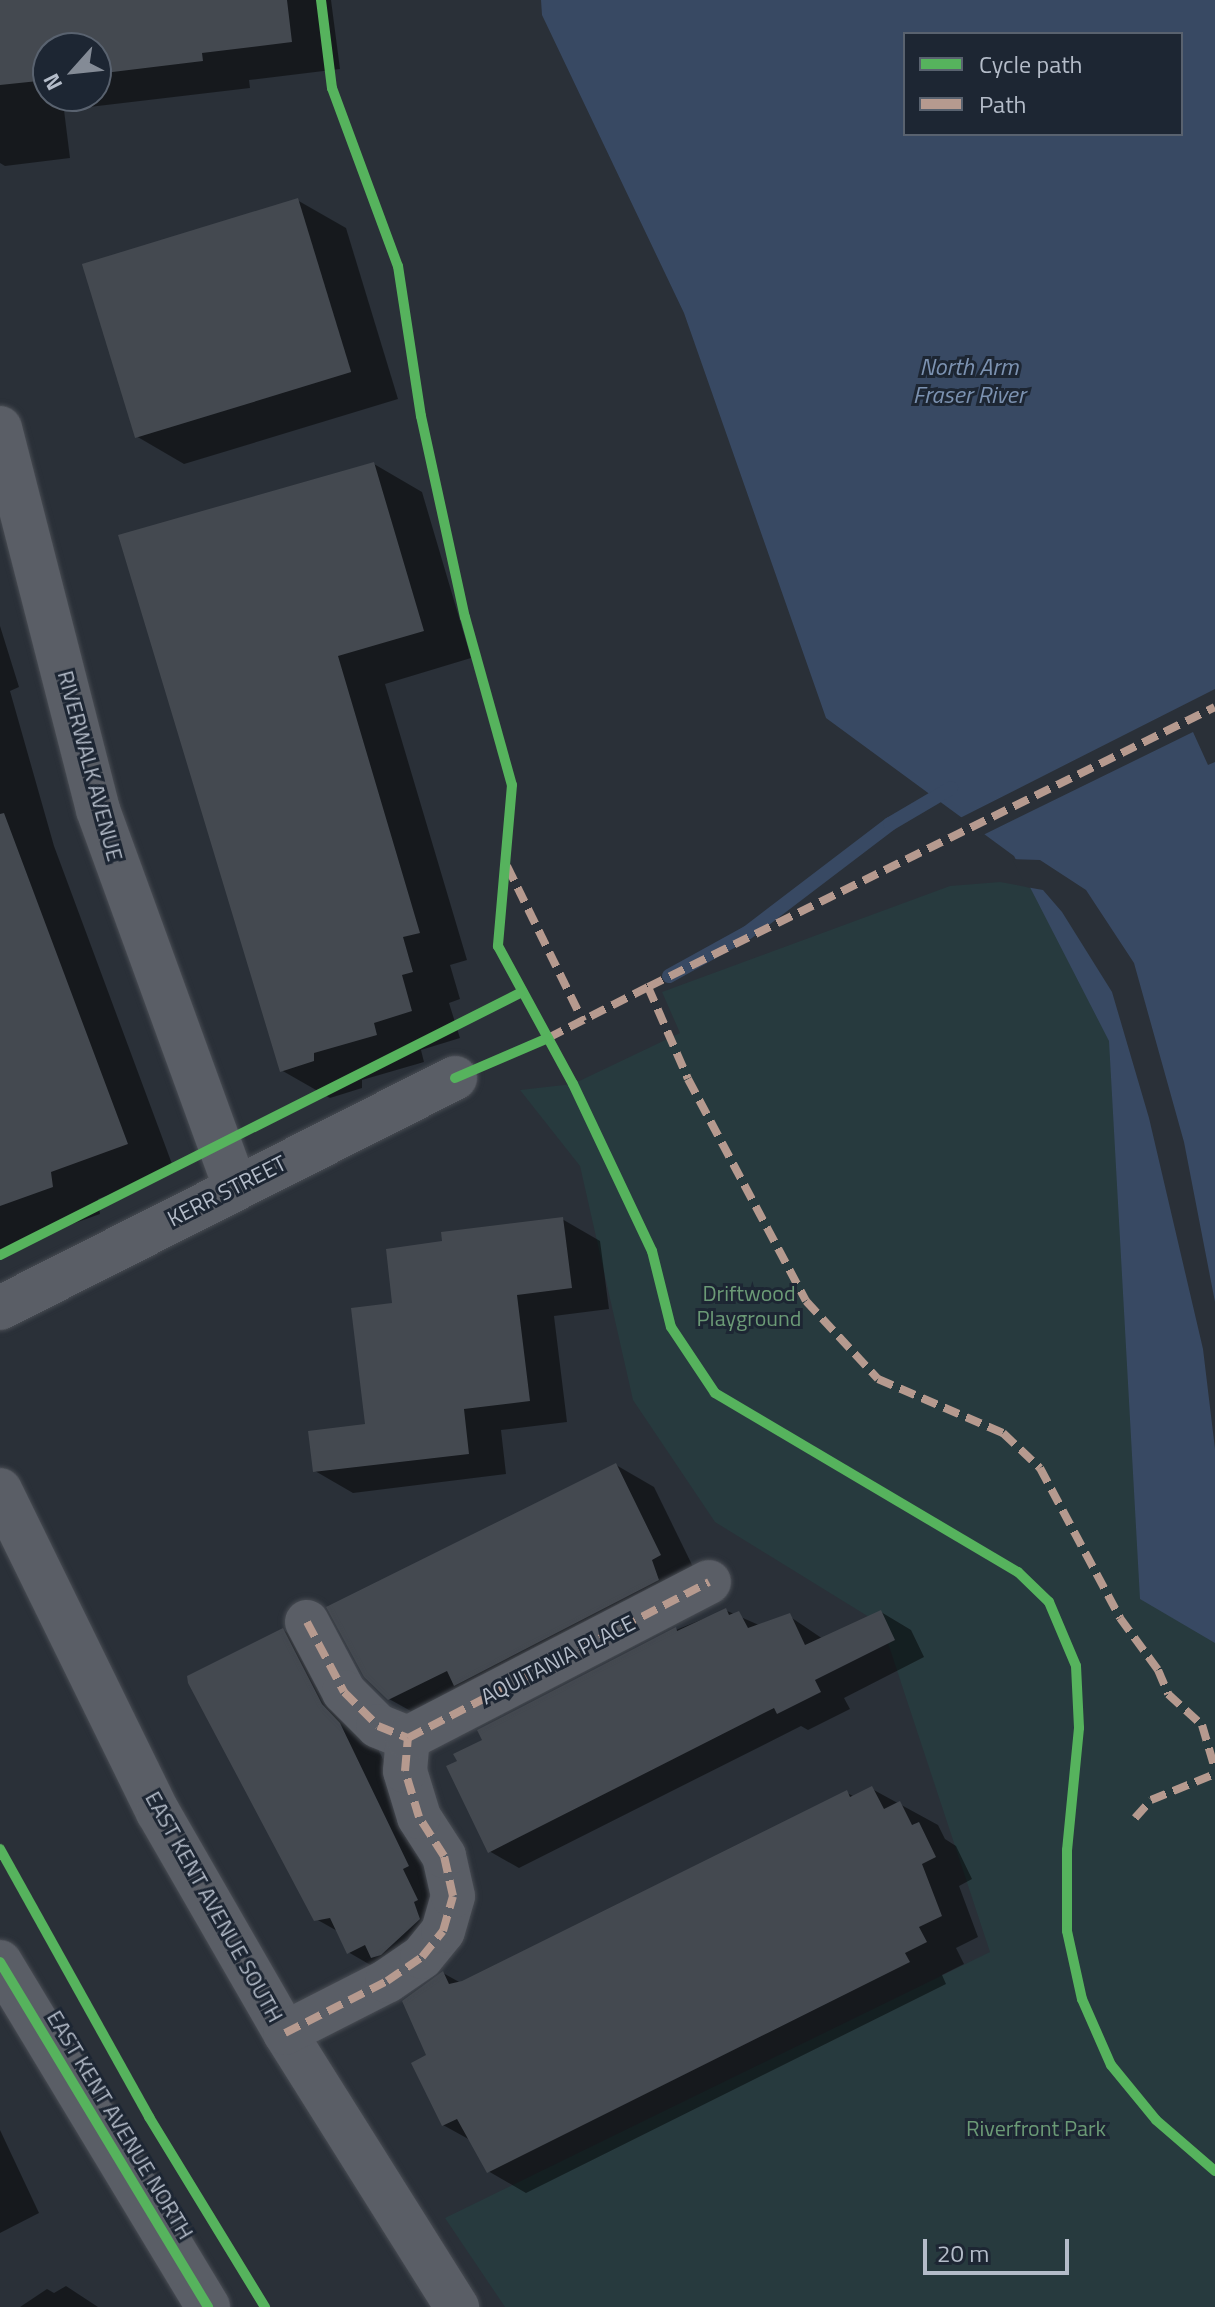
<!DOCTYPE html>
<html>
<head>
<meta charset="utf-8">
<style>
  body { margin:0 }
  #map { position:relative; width:1215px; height:2307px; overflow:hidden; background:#2a3038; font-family:"Titillium Web",sans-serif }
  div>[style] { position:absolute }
  .green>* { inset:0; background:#273a3e }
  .water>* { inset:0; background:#384963 }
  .pier>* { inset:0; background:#2a3038 }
  .shadow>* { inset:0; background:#0007 }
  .stream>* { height:14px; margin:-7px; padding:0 7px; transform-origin:7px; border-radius:7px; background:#384963 }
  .building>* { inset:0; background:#444950; transform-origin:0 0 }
  .roads { filter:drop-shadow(0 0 2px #484c53) drop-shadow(0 0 2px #484c53) }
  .minor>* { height:44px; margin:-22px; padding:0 22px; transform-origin:22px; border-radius:22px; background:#5a5e66 }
  .quiet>* { height:8px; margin-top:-4px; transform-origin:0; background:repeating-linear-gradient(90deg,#b69a8f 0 16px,transparent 0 24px) }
  .cycleway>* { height:10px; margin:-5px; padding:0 5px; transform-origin:5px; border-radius:5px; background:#56b35d }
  span { translate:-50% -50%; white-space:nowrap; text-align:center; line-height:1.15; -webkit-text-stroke:6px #1d2633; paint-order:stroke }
  .street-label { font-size:22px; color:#b4bcc9 }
  .park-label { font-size:22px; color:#6b9a76 }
  .water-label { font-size:24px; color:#7c92b1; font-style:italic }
  .legend { position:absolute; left:903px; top:32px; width:280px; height:104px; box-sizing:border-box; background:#1d2633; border:2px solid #59626f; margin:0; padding:10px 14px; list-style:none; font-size:24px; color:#b4bcc9 }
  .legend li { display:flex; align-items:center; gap:16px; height:40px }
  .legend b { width:40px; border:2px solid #59626f }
  .north { position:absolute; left:32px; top:32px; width:80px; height:80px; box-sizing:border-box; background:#1d2633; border:2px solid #59626f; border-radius:50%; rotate:243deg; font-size:22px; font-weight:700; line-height:32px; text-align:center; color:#b4bcc9 }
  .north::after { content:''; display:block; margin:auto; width:28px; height:36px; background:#848b96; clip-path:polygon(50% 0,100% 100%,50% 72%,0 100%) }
  .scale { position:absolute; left:923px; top:2239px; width:146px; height:36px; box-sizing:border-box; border:4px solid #b4bcc9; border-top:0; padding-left:10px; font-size:24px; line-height:28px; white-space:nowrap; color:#b4bcc9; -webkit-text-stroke:6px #1d2633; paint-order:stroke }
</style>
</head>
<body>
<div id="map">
  <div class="green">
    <div style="clip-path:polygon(1000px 882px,1043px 890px,1112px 992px,1215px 1449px,1215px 2307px,505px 2307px,445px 2218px,990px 1952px,882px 1625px,715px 1522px,633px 1400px,580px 1166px,520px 1090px,573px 1084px,680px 1033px,662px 992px,950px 886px)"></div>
  </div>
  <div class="water">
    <div style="clip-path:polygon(evenodd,541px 0,1215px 0,1215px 1643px,1140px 1599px,1109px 1041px,1014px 856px,826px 718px,684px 313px,542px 15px,541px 0,905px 34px,1181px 34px,1181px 134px,905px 134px,905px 34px)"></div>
  </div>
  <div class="pier">
    <div style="clip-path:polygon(1215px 689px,1215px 762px,1208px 765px,1193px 732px,981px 836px,958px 819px)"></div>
    <div style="clip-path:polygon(1012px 859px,1040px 860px,1086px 890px,1134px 963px,1184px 1142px,1215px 1302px,1215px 1449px,1203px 1349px,1149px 1118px,1112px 992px,1062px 912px,1043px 890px,1026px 887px)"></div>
  </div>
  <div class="shadow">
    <div style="clip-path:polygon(evenodd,0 0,331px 0,340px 69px,249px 80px,250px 88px,64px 110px,70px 158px,5px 166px,0 163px,0 0,48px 48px,96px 48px,96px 96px,48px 96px,48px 48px)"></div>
    <div style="clip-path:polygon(297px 200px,346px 228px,398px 399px,184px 464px,136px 436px)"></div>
    <div style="clip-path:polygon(374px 464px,422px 492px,471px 658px,385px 684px,467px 960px,450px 965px,460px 999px,449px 1003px,460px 1038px,421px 1050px,424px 1062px,362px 1080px,362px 1088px,330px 1098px,281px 1070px,121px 537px)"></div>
    <div style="clip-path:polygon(0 626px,19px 687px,10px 691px,54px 846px,175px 1172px,98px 1199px,100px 1214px,0 1250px)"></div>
    <div style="clip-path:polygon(562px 1219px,600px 1241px,609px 1309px,554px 1316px,567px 1422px,501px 1430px,506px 1474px,353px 1493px,315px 1471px,368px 1426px,395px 1305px,444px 1243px)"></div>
    <div style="clip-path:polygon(616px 1465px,654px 1487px,698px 1577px,427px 1720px,389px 1699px)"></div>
    <div style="clip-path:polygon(725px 1610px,761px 1626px,789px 1616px,823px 1639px,881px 1612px,911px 1630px,924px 1657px,844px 1698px,850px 1709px,808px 1730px,801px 1726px,519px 1868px,489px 1851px,459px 1762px,484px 1741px,676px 1630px)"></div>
    <div style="clip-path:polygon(283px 1630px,321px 1652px,377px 1747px,446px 1888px,457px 1941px,386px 1974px,348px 1952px,339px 1932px,316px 1919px)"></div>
    <div style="clip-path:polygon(872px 1789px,938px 1825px,945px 1839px,956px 1846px,972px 1879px,959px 1886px,978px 1937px,956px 1948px,964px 1964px,942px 1975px,946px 1984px,526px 2193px,488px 2171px,472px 2141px,443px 2125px,428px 2056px,443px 1973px,461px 1983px,847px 1793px,855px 1797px)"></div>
    <div style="clip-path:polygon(0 2130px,39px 2213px,0 2233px)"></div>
    <div style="clip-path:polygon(66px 2286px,98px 2307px,20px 2307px,47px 2289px,54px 2293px)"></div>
  </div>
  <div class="stream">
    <div style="left:669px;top:976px;width:89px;rotate:-28.9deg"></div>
    <div style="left:747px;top:933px;width:180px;rotate:-37.3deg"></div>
    <div style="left:890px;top:824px;width:71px;rotate:-30.5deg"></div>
  </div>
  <div class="building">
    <div style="clip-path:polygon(0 0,287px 0,292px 42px,202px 53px,203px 61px,96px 74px,96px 48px,48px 48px,48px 80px,0 85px)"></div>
    <div style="left:298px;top:198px;width:182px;height:226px;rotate:73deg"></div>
    <div style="clip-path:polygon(374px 462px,424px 631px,338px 656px,420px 933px,403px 937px,413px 972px,402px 975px,412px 1011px,374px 1023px,377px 1035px,314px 1053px,314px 1061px,280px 1072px,118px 535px)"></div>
    <div style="clip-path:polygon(4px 813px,128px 1144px,51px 1172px,53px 1187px,0 1206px,0 814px)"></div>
    <div style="clip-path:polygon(563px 1217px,572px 1288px,517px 1295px,530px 1401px,464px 1409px,469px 1454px,313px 1472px,308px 1431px,365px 1424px,351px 1308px,392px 1303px,386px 1249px,442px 1241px,441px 1232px)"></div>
    <div style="clip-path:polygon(616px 1463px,661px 1555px,652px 1560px,659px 1580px,454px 1686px,447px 1671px,388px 1700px,364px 1677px,326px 1607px)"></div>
    <div style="clip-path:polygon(726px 1608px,729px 1615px,739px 1611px,748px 1628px,790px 1613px,805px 1645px,881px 1610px,895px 1640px,815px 1680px,821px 1692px,777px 1714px,774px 1708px,488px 1853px,446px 1766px,457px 1761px,453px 1754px,482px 1740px,477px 1730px,676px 1627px,677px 1631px)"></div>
    <div style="clip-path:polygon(283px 1628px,322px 1704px,340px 1723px,409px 1866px,403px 1869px,418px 1900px,414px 1902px,420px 1919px,381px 1955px,371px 1958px,365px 1945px,347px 1954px,330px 1918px,314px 1921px,188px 1683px,187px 1676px)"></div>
    <div style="clip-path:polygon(872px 1786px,884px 1809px,900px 1801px,912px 1825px,919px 1822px,936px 1857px,922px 1864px,942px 1916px,919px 1927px,927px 1942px,905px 1953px,910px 1962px,487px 2173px,457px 2119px,442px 2126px,411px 2063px,426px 2055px,402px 2001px,443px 1971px,449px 1984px,462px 1981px,847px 1790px,850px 1797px)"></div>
  </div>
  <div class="roads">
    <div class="minor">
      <div style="left:0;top:428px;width:394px;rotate:75.6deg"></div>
      <div style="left:98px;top:810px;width:401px;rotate:70deg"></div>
      <div style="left:0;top:1308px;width:510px;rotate:-26.82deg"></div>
      <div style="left:0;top:1490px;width:359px;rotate:63.9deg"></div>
      <div style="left:158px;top:1812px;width:255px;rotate:60.1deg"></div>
      <div style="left:285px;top:2033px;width:324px;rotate:57.9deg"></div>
      <div style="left:307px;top:1622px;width:79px;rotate:62.1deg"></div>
      <div style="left:344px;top:1692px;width:48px;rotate:45deg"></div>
      <div style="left:378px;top:1726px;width:32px;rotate:22deg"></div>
      <div style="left:0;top:1962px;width:403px;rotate:58.9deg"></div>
      <div style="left:285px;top:2033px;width:114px;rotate:-27deg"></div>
      <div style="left:387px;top:1981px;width:42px;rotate:-34.4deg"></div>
      <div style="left:422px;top:1957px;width:33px;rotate:-51deg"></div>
      <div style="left:443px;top:1931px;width:36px;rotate:-74deg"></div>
      <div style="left:453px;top:1896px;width:41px;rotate:-102.7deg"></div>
      <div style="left:444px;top:1856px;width:46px;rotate:-122.7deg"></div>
      <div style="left:419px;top:1817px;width:48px;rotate:-106.9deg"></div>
      <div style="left:405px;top:1771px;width:33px;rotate:-85deg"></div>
      <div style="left:408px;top:1738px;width:339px;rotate:-27.4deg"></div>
    </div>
  </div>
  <div class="quiet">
    <div style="left:507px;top:866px;width:173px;rotate:63.9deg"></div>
    <div style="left:648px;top:987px;width:632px;rotate:-26.28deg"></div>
    <div style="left:548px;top:1038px;width:112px;rotate:-27deg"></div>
    <div style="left:648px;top:987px;width:100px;rotate:66.5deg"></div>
    <div style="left:688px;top:1079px;width:251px;rotate:62deg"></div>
    <div style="left:806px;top:1301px;width:106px;rotate:47.3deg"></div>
    <div style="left:878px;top:1379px;width:136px;rotate:23.4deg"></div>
    <div style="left:1003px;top:1433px;width:51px;rotate:43.4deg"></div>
    <div style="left:1040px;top:1468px;width:170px;rotate:61.9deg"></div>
    <div style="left:1120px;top:1618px;width:64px;rotate:53.8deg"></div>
    <div style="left:1158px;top:1670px;width:26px;rotate:67deg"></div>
    <div style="left:1168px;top:1694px;width:46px;rotate:42.4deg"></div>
    <div style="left:1202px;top:1725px;width:46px;rotate:73.5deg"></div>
    <div style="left:307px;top:1622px;width:79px;rotate:62.1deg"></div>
    <div style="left:344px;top:1692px;width:48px;rotate:45deg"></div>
    <div style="left:378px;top:1726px;width:32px;rotate:22deg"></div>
    <div style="left:1135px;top:1818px;width:24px;rotate:-48deg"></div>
    <div style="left:1151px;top:1800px;width:69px;rotate:-22.1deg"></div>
    <div style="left:285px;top:2033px;width:114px;rotate:-27deg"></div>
    <div style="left:387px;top:1981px;width:42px;rotate:-34.4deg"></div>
    <div style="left:422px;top:1957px;width:33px;rotate:-51deg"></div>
    <div style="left:443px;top:1931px;width:36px;rotate:-74deg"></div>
    <div style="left:453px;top:1896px;width:41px;rotate:-102.7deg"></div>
    <div style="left:444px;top:1856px;width:46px;rotate:-122.7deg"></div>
    <div style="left:419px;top:1817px;width:48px;rotate:-106.9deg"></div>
    <div style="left:405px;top:1771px;width:33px;rotate:-85deg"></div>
    <div style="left:408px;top:1738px;width:339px;rotate:-27.4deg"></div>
  </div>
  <div class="cycleway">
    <div style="left:321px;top:0;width:89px;rotate:82.9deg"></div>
    <div style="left:332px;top:88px;width:190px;rotate:69.7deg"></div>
    <div style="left:398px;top:266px;width:152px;rotate:81.3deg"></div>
    <div style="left:421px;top:416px;width:206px;rotate:77.7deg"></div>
    <div style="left:465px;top:617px;width:174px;rotate:74.4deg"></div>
    <div style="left:512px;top:785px;width:162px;rotate:95deg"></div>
    <div style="left:498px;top:946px;width:157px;rotate:61.5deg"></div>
    <div style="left:573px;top:1084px;width:185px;rotate:64.7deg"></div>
    <div style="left:652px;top:1251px;width:78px;rotate:76deg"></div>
    <div style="left:671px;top:1327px;width:79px;rotate:56.3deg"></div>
    <div style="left:715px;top:1393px;width:352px;rotate:30.6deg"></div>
    <div style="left:1018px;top:1572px;width:43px;rotate:44.1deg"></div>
    <div style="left:1049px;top:1602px;width:69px;rotate:67.1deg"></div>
    <div style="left:1076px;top:1666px;width:62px;rotate:87.2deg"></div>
    <div style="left:1079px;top:1728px;width:123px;rotate:95.6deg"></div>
    <div style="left:1067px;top:1850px;width:81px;rotate:90deg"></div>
    <div style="left:1067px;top:1931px;width:70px;rotate:77.6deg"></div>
    <div style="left:1082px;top:1999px;width:72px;rotate:66.3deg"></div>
    <div style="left:1111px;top:2065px;width:71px;rotate:50.7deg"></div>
    <div style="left:1156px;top:2120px;width:78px;rotate:40.8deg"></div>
    <div style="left:455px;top:1078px;width:101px;rotate:-23.3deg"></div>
    <div style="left:0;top:1255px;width:585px;rotate:-26.74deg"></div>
    <div style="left:0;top:1849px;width:307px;rotate:60.9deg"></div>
    <div style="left:149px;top:2117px;width:223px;rotate:58.6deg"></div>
    <div style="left:0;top:1962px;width:403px;rotate:58.9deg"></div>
  </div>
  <div class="street-label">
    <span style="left:90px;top:766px;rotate:75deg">RIVERWALK AVENUE</span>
    <span style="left:227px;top:1191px;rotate:-27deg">KERR STREET</span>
    <span style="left:558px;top:1660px;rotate:-27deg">AQUITANIA PLACE</span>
    <span style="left:214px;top:1907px;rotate:61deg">EAST KENT AVENUE SOUTH</span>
    <span style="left:120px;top:2125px;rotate:59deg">EAST KENT AVENUE NORTH</span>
  </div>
  <div class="park-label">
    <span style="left:749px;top:1306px">Driftwood<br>Playground</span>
    <span style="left:1036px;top:2129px">Riverfront Park</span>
  </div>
  <div class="water-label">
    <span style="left:969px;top:381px">North Arm<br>Fraser River</span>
  </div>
  <ul class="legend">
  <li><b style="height:10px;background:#56b35d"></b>Cycle path</li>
  <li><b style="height:10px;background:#b69a8f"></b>Path</li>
  </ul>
  <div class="north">N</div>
  <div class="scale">20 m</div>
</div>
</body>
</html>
